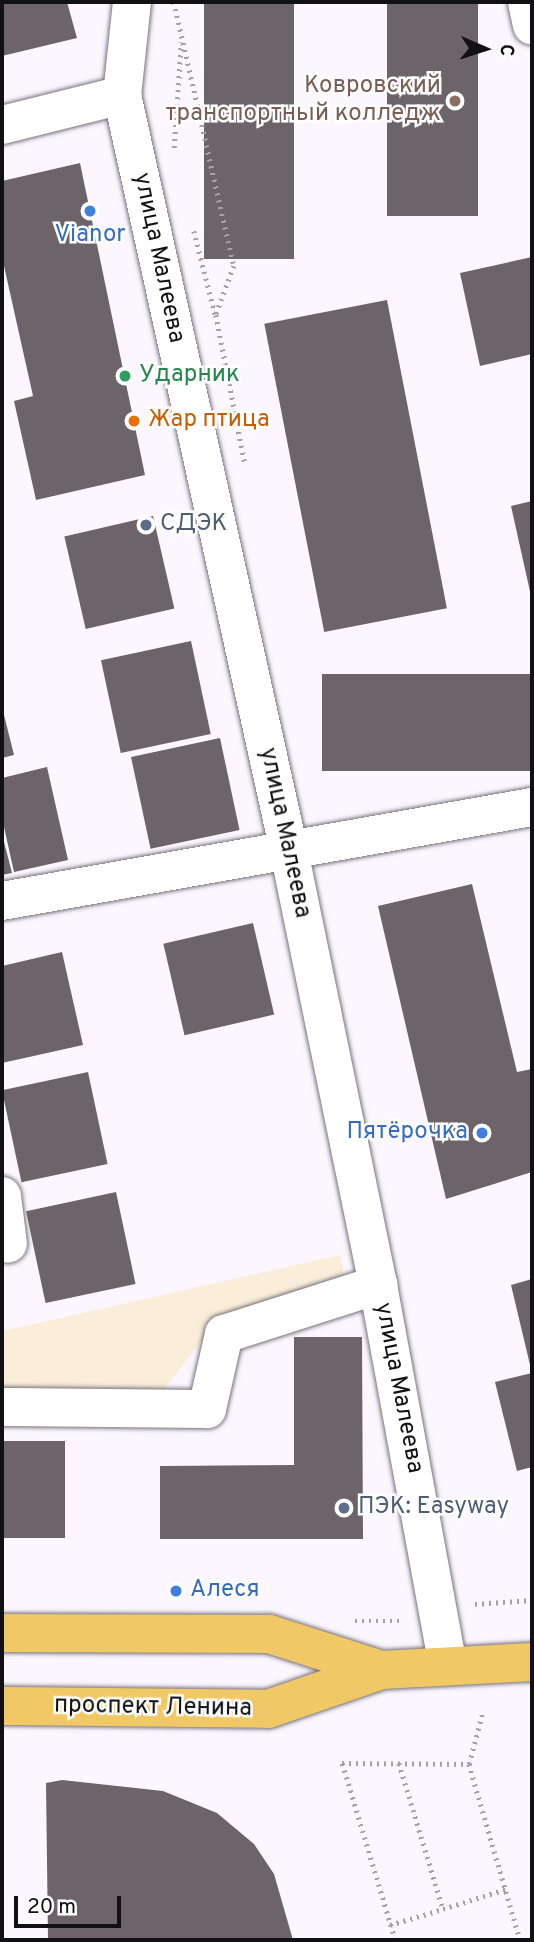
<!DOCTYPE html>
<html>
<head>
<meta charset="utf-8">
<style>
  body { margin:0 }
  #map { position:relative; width:534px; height:1942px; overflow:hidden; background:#fcf7ff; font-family:Overpass,sans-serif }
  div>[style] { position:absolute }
  .industrial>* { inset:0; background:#faedd9 }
  .building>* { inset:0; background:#6c6468; transform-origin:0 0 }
  .path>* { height:4.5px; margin-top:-2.25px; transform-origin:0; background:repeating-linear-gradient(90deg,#a5a1a7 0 2px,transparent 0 7px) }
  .roads { filter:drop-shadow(0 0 2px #78737a) drop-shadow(0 0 2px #78737a) }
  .minor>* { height:38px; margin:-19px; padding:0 19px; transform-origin:19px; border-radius:19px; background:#fff }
  .major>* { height:38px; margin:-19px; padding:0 19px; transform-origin:19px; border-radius:19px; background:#f1c866 }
  .dots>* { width:19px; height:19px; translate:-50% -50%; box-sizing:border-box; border:4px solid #fff; border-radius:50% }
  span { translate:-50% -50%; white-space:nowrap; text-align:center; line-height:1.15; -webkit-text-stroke:5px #fff; paint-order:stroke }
  .education-label { font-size:24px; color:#785e54 }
  .right { translate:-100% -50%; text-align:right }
  .shop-label { font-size:24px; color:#366cbe }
  .left { translate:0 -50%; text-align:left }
  .street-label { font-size:24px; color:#111012 }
  .leisure-label { font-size:24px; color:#27864d }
  .food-label { font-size:24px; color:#c56008 }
  .service-label { font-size:24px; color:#4e5e75 }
  .frame { position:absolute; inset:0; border:4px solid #111012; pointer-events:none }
  .north { position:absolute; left:450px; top:14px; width:70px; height:70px; -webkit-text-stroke:5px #fff; paint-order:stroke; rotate:93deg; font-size:19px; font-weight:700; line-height:28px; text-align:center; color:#111012 }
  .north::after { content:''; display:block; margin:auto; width:24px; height:32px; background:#111012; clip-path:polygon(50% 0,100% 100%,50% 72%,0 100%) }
  .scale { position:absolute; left:14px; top:1896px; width:107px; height:32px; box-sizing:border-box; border:4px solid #111012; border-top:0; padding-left:9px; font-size:21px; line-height:24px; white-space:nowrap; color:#111012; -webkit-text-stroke:5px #fff; paint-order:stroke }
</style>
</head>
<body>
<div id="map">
  <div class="industrial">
    <div style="clip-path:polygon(340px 1255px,346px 1287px,210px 1330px,160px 1394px,2px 1395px,2px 1331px)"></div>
  </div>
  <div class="building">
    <div style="clip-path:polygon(2px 2px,67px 2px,77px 38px,2px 56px)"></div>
    <div style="left:204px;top:2px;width:90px;height:257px"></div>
    <div style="left:387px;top:2px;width:91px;height:214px"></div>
    <div style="clip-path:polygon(80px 163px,145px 475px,36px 500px,14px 401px,33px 396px,2px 257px,2px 181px)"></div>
    <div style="clip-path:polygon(532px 257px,532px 354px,480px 366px,460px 273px)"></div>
    <div style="left:387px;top:300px;width:314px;height:125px;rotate:79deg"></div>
    <div style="clip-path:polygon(532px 501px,532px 596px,531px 596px,511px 506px)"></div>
    <div style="left:153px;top:516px;width:95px;height:91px;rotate:77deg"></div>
    <div style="left:191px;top:641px;width:95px;height:92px;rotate:78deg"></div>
    <div style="left:532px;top:674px;width:97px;height:210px;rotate:90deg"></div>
    <div style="clip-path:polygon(2px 707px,14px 755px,2px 758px)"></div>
    <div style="left:220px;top:738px;width:94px;height:91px;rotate:78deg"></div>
    <div style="clip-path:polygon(47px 767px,68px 860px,14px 872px,2px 818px,2px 778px)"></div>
    <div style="clip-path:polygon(2px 834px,12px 873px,2px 875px)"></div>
    <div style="clip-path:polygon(472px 884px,517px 1072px,532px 1069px,532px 1172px,446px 1199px,378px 906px)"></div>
    <div style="left:253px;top:923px;width:94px;height:92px;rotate:77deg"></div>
    <div style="clip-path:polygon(62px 952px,83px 1045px,2px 1063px,2px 966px)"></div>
    <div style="left:88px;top:1072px;width:94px;height:88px;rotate:78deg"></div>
    <div style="left:116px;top:1192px;width:94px;height:92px;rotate:78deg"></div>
    <div style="clip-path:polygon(532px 1279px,532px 1369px,531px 1369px,511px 1285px)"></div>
    <div style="clip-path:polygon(294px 1337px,362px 1337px,363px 1539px,160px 1539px,160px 1466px,294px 1465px)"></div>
    <div style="clip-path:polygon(532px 1373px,532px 1467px,517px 1471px,495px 1382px)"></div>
    <div style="left:2px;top:1441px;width:63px;height:97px"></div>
    <div style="clip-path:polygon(62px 1780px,163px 1791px,217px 1813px,254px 1844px,274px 1874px,293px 1940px,48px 1940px,46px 1783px)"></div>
  </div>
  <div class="path">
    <div style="left:174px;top:2px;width:271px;rotate:77.2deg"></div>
    <div style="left:234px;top:266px;width:52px;rotate:110.2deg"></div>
    <div style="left:216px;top:315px;width:152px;rotate:79deg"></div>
    <div style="left:174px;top:148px;width:106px;rotate:-86.2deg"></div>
    <div style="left:194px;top:231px;width:86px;rotate:75.8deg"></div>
    <div style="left:475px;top:1604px;width:57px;rotate:-4deg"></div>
    <div style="left:355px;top:1621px;width:48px"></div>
    <div style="left:399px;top:1763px;width:152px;rotate:73.2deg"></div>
    <div style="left:443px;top:1909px;width:66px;rotate:-17.6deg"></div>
    <div style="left:469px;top:1764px;width:55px;rotate:-75.2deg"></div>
    <div style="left:390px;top:1925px;width:55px;rotate:-16.8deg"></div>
    <div style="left:395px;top:1940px;width:185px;rotate:-106.7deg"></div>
    <div style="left:342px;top:1763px;width:127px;rotate:0.5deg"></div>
    <div style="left:469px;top:1764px;width:183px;rotate:73.8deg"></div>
  </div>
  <div class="roads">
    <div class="minor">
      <div style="left:132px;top:2px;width:94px;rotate:96.1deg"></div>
      <div style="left:122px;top:95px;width:774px;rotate:77.54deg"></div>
      <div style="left:289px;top:851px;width:443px;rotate:78.4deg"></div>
      <div style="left:378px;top:1285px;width:387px;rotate:79.6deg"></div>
      <div style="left:527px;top:2px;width:24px;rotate:78deg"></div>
      <div style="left:2px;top:125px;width:124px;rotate:-14deg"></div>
      <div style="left:2px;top:901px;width:538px;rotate:-10.06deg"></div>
      <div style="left:2px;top:1196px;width:48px;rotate:82.9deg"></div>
      <div style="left:2px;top:1407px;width:205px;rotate:0.6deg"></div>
      <div style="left:207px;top:1409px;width:77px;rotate:-77.2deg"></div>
      <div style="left:224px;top:1334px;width:162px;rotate:-17.7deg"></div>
    </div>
    <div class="major">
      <div style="left:2px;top:1633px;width:267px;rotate:0.2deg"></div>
      <div style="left:269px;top:1634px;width:118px;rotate:17.8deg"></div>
      <div style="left:2px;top:1706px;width:266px;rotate:0.6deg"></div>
      <div style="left:268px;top:1709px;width:120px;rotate:-19deg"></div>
      <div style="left:381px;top:1670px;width:151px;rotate:-3deg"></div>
    </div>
  </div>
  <div class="dots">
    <div style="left:455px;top:101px;background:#8d6e63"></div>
    <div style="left:90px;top:211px;background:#3f7fe0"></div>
    <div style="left:125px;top:376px;background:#2e9e5b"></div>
    <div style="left:134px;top:421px;background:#e8710a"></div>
    <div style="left:146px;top:525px;background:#5c6f8a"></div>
    <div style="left:482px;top:1133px;background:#3f7fe0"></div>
    <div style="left:344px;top:1508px;background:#5c6f8a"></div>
    <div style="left:176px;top:1591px;background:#3f7fe0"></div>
  </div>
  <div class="education-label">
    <span class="right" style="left:441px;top:101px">Ковровский<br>транспортный колледж</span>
  </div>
  <div class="shop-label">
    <span style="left:90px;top:236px">Vianor</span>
    <span class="right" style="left:468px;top:1133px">Пятёрочка</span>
    <span class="left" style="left:190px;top:1591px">Алеся</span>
  </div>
  <div class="street-label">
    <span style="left:158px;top:258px;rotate:78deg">улица Малеева</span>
    <span style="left:284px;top:833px;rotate:78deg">улица Малеева</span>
    <span style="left:398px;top:1388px;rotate:79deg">улица Малеева</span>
    <span style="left:153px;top:1708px;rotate:1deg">проспект Ленина</span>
  </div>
  <div class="leisure-label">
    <span class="left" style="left:139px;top:376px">Ударник</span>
  </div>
  <div class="food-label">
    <span class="left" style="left:148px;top:421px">Жар птица</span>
  </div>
  <div class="service-label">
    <span class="left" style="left:160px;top:525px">СДЭК</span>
    <span class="left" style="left:358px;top:1508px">ПЭК: Easyway</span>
  </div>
  <div class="frame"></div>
  <div class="north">С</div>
  <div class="scale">20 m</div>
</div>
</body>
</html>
